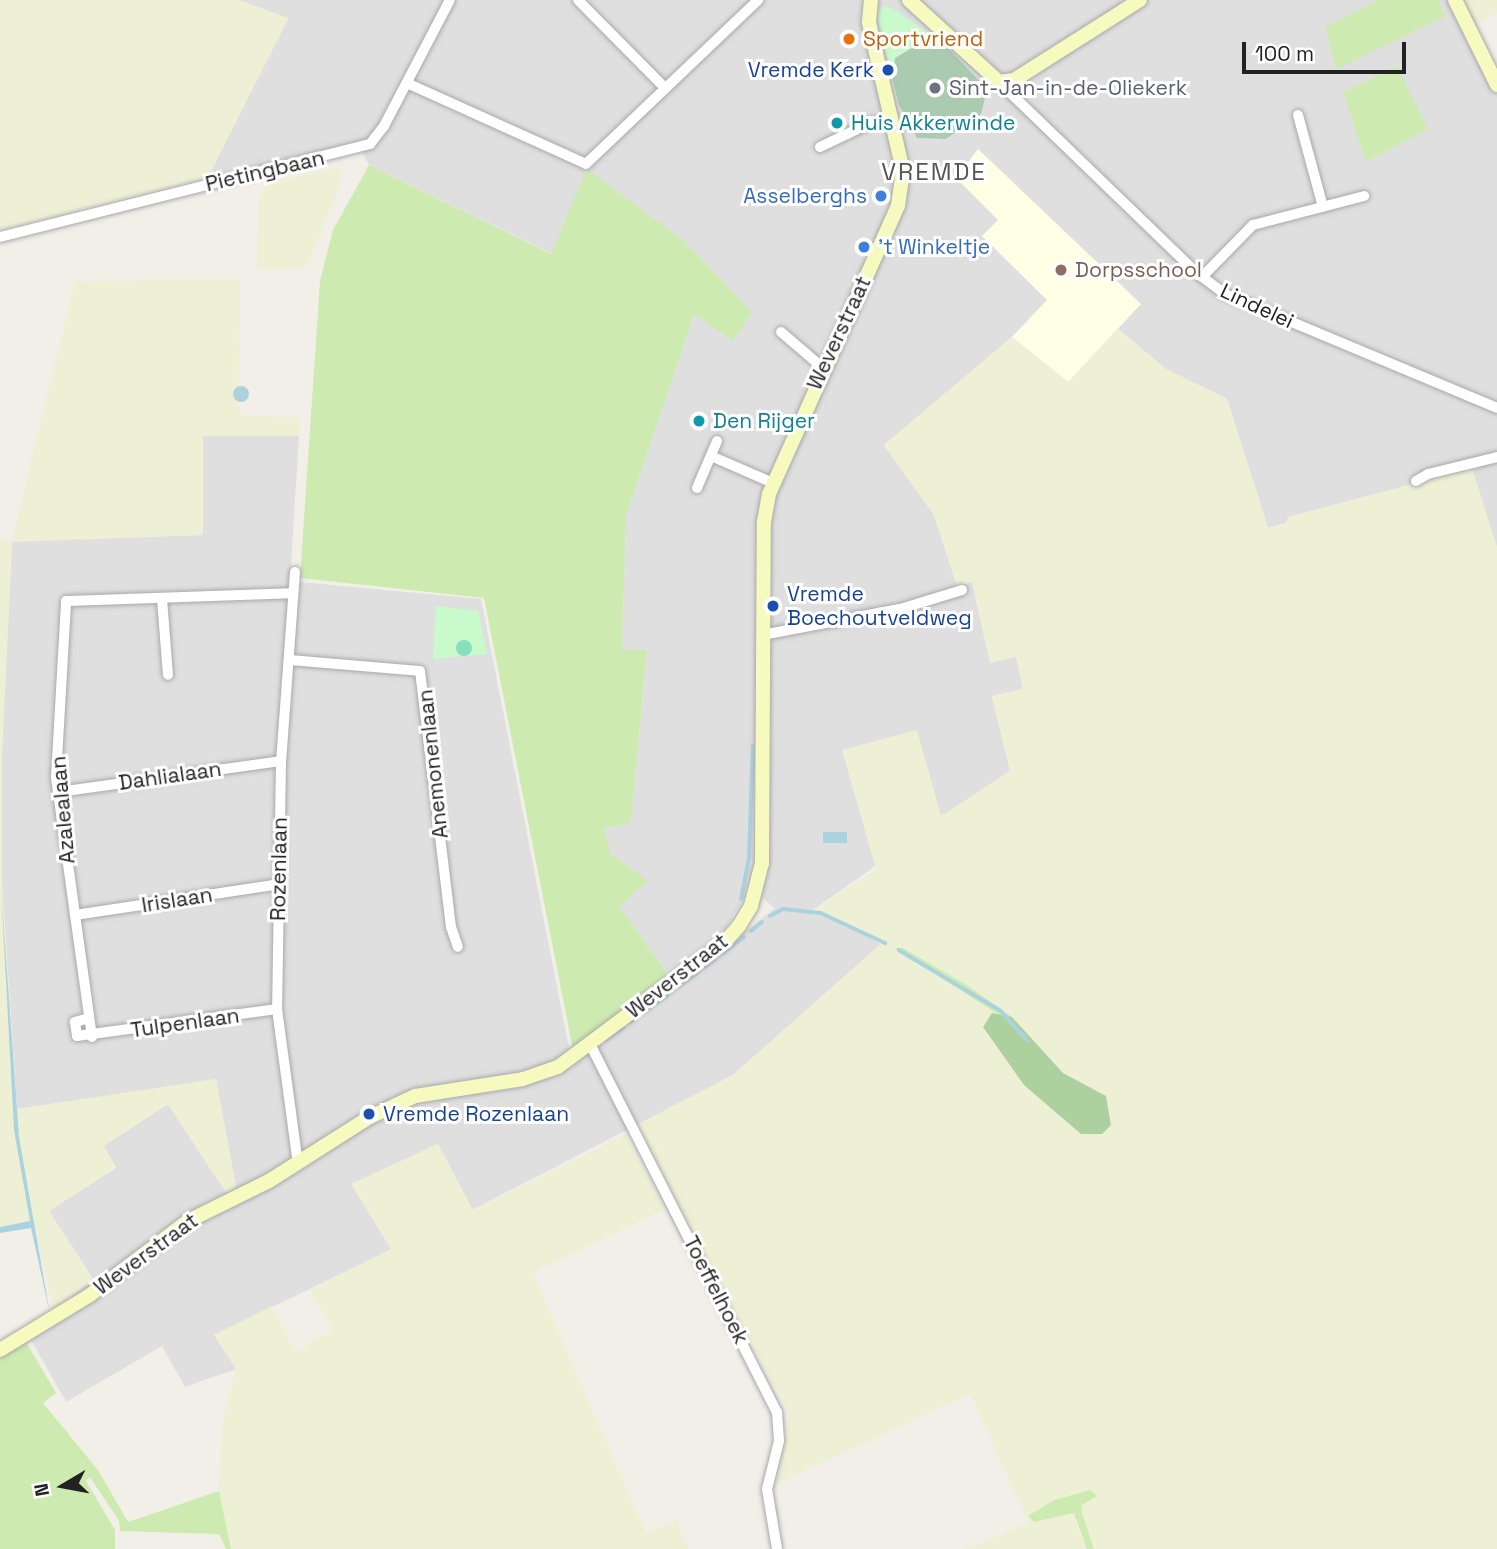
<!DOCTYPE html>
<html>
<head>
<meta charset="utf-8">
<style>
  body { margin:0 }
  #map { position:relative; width:1497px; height:1549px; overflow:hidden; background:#f2efe9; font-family:"Space Grotesk",sans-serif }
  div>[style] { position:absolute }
  .residential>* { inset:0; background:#e0dfdf }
  .education>* { inset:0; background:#ffffe5 }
  .farmland>* { inset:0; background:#eef0d5 }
  .grass>* { inset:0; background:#cdebb0 }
  .forest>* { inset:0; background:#add19e }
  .cemetery>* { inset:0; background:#aacbaf }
  .park>* { inset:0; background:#c8facc }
  .pitch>* { inset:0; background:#88e0be }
  .round { border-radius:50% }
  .water>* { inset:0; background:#aad3df; transform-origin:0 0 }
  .stream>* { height:3.5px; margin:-1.75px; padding:0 1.75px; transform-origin:1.75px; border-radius:1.75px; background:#aad3df }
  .roads { filter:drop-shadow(0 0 2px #a9a9a9) drop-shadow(0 0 2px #a9a9a9) }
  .street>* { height:10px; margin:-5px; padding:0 5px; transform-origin:5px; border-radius:5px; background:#fff }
  .secondary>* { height:14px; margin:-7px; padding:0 7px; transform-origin:7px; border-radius:7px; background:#f7fabf }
  .dots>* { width:19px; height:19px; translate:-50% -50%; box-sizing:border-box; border:4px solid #fff; border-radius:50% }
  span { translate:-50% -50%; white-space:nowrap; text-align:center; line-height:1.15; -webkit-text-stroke:6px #fff; paint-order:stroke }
  .food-label { font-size:21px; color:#c56008 }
  .left { translate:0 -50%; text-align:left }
  .transit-label { font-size:21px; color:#164399 }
  .right { translate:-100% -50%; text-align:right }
  .worship-label { font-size:21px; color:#5b616d }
  .culture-label { font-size:21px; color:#0d838f }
  .street-label { font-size:21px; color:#222 }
  .shop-label { font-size:21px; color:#366cbe }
  .education-label { font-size:21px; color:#785e54 }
  .quarter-label { font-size:24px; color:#555; letter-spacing:2px }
  .north { position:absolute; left:28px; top:1451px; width:70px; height:70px; -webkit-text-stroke:5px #fff; paint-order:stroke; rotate:260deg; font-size:19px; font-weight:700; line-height:28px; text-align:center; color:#222 }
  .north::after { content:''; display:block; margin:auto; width:24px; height:32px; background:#222; clip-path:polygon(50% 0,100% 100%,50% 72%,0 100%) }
  .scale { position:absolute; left:1242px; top:42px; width:164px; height:32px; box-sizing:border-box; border:4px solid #222; border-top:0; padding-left:9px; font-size:21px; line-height:24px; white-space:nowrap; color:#222; -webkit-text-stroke:5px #fff; paint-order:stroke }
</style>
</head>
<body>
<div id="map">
  <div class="residential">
    <div style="clip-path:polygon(239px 0,1462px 0,1497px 73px,1497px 547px,1286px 523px,1268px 528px,1227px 399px,1166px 369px,1118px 329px,1068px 382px,1012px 337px,884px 445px,934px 515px,957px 586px,972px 582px,990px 662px,1016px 656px,1023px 689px,992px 696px,1010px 771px,810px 912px,834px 918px,881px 944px,733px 1075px,472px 1210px,438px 1144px,352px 1184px,392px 1249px,215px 1335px,236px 1369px,185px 1387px,162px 1346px,66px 1402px,26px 1331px,93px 1279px,49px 1211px,116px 1168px,103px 1146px,168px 1104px,226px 1192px,236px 1188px,216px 1080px,17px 1109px,2px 885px,2px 752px,12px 541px,203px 535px,203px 436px,299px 436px,290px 581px,481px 599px,572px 1063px,775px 908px,750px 888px,724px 931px,668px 974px,619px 906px,647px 881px,610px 853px,604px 828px,631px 823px,647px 651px,622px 650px,626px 516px,694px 314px,588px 170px,552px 254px,369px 165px,357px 143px,208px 177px,288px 19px)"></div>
  </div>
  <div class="education">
    <div style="clip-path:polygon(978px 149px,1141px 304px,1068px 382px,1012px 337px,1047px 300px,982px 236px,998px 220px,956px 178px)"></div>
  </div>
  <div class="farmland">
    <div style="clip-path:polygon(0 0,239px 0,288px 18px,208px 177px,0 230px)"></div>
    <div style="clip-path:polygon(1462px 0,1497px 0,1497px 12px,1474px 25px)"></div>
    <div style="clip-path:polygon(340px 167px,340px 184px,307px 268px,257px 270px,258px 200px,269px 183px)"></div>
    <div style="clip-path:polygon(240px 279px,239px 415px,300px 418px,299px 436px,203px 436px,203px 535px,12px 542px,2px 752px,2px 885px,17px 1109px,216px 1079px,236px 1187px,226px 1193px,168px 1104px,104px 1146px,116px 1167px,49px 1211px,93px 1279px,53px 1309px,33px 1221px,0 1229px,0 539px,12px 541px,75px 281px)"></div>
    <div style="clip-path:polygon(1118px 329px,1166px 369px,1227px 399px,1268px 528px,1286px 523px,1288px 517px,1472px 468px,1497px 547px,1497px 1549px,966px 1549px,1028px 1523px,970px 1394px,777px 1484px,789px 1414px,637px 1125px,733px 1075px,881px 944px,834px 918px,810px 912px,876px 869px,842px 750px,917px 730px,941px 816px,1010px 771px,992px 696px,1023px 689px,1016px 657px,990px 663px,972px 582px,957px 586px,934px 515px,884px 445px,1012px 337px,1068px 382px)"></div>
    <div style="clip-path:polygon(625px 1134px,664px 1210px,533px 1273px,646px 1533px,676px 1520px,689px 1549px,231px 1549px,219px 1491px,222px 1426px,236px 1369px,214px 1335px,272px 1306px,296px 1352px,332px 1330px,310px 1290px,391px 1249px,351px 1184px,438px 1144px,473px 1210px)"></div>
  </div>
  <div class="grass">
    <div style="clip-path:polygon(1379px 0,1438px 0,1446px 16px,1336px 69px,1325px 27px)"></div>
    <div style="clip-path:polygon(1397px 66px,1428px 129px,1366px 162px,1343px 92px)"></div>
    <div style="clip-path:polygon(369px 165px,551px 254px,587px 169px,683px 240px,752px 312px,733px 341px,694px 314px,626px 516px,622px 649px,647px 650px,631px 823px,604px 828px,610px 853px,648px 881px,619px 906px,668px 974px,573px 1050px,484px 598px,300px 578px,320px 281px,333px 230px)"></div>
    <div style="clip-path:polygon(895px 948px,903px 948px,967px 985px,1012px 1017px,999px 1015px)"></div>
    <div style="clip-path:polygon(26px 1342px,56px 1393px,43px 1403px,98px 1470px,128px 1522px,219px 1491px,231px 1549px,226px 1549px,219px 1534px,120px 1531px,119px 1521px,90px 1477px,86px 1481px,115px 1530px,115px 1549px,0 1549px,0 1357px)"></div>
    <div style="clip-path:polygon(1090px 1490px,1097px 1496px,1082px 1505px,1081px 1510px,1094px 1549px,1087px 1549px,1074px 1513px,1034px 1522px,1028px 1516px,1054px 1500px)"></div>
  </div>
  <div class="forest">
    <div style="clip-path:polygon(992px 1013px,1012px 1017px,1063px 1073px,1106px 1096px,1111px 1125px,1102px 1134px,1081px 1134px,1024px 1085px,983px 1027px)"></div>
  </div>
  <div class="cemetery">
    <div style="clip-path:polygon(923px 41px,946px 46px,987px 89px,981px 114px,946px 139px,917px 138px,899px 105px,892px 77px,895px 58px)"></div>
  </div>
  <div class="park">
    <div style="clip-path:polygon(884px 6px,892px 8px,946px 46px,923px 41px,895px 58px,892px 77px,877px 13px)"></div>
    <div style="clip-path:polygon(436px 606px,478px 611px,487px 654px,433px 659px)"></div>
  </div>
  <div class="pitch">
    <div class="round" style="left:456px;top:640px;width:16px;height:16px"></div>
  </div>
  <div class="water">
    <div class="round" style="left:233px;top:386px;width:16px;height:16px"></div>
    <div style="left:823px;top:832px;width:24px;height:11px"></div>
    <div style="clip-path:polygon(1px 888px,19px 1137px,50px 1314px,31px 1228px,0 1233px,0 1227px,30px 1221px,14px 1130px)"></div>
  </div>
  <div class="stream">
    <div style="left:741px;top:899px;width:42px;rotate:-79deg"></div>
    <div style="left:749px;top:858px;width:112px;rotate:-88deg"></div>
    <div style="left:770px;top:916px;width:15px;rotate:-28deg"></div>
    <div style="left:783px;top:909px;width:38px;rotate:6deg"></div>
    <div style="left:821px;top:913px;width:71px;rotate:25.1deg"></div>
    <div style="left:751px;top:931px;width:14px;rotate:-39deg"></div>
    <div style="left:899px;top:950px;width:119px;rotate:30.9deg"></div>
    <div style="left:1001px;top:1011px;width:40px;rotate:48deg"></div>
    <div style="left:723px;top:953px;width:26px;rotate:-37deg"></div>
    <div style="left:705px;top:967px;width:11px;rotate:-38deg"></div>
    <div style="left:678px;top:987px;width:24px;rotate:-36deg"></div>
    <div style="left:642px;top:1014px;width:32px;rotate:-36deg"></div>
    <div style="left:630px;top:1022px;width:6px;rotate:-31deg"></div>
    <div style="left:606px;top:1040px;width:21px;rotate:-35deg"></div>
  </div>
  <div class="roads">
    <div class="street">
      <div style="left:578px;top:0;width:124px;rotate:45.3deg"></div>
      <div style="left:407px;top:83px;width:196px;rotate:24.3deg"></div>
      <div style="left:586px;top:164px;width:238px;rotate:-43.6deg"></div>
      <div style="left:1000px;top:83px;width:274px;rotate:44deg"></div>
      <div style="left:1197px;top:273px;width:35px;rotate:37deg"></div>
      <div style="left:1225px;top:294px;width:295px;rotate:22.7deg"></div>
      <div style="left:1298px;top:115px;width:95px;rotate:74.8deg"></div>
      <div style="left:820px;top:147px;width:55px;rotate:-25.6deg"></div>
      <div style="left:870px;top:123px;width:22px;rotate:-10deg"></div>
      <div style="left:0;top:237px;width:382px;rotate:-14.1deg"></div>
      <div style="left:370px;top:144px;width:23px;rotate:-52deg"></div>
      <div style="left:384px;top:126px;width:142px;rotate:-62.4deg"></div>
      <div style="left:1202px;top:277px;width:73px;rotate:-45.6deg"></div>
      <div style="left:1253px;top:225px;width:115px;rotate:-14.6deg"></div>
      <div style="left:781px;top:332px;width:55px;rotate:40.6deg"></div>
      <div style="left:711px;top:456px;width:68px;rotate:23.5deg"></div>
      <div style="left:1416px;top:481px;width:14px;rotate:-30deg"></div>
      <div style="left:1428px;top:474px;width:71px;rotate:-13.8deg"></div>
      <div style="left:697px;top:488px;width:51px;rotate:-66.9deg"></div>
      <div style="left:295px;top:572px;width:190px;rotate:94.2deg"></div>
      <div style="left:281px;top:761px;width:248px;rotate:90.9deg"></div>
      <div style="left:277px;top:1009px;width:156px;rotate:82.3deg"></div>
      <div style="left:162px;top:599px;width:76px;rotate:85.5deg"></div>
      <div style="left:762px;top:635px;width:140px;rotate:-10.7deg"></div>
      <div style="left:900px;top:609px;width:65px;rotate:-17deg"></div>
      <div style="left:289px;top:660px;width:131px;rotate:4.8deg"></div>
      <div style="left:420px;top:671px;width:258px;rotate:83.1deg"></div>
      <div style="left:451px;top:927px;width:21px;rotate:71deg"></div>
      <div style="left:58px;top:792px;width:225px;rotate:-7.9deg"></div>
      <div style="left:75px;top:915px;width:206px;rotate:-8.6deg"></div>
      <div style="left:89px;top:1018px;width:15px;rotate:164deg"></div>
      <div style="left:75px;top:1022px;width:14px;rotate:82deg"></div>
      <div style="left:77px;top:1036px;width:202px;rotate:-7.7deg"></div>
      <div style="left:92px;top:1037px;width:262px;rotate:-97.9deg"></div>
      <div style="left:56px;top:777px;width:176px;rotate:-86.7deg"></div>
      <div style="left:66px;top:601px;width:227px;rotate:-2deg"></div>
      <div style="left:590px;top:1044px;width:413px;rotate:63.1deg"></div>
      <div style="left:777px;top:1412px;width:29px;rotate:86deg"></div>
      <div style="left:779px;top:1441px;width:49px;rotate:104deg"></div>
      <div style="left:767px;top:1489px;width:61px;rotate:80.5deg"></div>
    </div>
    <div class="secondary">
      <div style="left:909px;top:0;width:122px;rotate:42.3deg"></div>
      <div style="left:999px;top:82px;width:15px;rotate:-8deg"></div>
      <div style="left:1014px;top:80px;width:149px;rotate:-32.4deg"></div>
      <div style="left:1455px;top:0;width:95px;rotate:63.7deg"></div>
      <div style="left:0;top:1350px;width:105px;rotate:-31.4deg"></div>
      <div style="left:90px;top:1295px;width:123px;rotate:-37.1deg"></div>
      <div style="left:188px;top:1221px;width:90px;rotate:-26.3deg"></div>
      <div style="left:269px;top:1181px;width:120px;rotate:-32.4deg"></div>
      <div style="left:370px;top:1117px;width:50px;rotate:-25deg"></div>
      <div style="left:415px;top:1096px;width:109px;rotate:-8.9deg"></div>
      <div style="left:523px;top:1079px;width:37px;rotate:-19deg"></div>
      <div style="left:558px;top:1067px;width:209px;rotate:-36.8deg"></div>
      <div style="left:725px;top:942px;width:21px;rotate:-49deg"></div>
      <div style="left:739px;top:926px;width:23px;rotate:-59deg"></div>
      <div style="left:751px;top:906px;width:44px;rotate:-75.7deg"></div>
      <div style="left:762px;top:863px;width:341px;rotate:-89.7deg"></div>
      <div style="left:764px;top:522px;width:28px;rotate:-80deg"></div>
      <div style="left:769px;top:494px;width:316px;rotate:-65.9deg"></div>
      <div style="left:898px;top:206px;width:35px;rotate:-82deg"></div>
      <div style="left:903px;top:171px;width:153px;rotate:-102.9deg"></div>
      <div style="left:869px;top:22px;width:22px;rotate:-85deg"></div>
    </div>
  </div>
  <div class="dots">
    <div style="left:849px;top:39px;background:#e8710a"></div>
    <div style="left:888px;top:70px;background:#1a4fb4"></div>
    <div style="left:935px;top:88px;background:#6b7280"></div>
    <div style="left:837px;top:123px;background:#0f9aa8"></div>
    <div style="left:881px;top:196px;background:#3f7fe0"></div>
    <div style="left:864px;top:247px;background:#3f7fe0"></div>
    <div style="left:1061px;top:270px;background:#8d6e63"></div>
    <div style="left:699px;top:421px;background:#0f9aa8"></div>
    <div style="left:773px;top:606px;background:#1a4fb4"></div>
    <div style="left:369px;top:1114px;background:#1a4fb4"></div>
  </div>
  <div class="food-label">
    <span class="left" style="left:863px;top:39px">Sportvriend</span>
  </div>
  <div class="transit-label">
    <span class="right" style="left:874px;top:70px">Vremde Kerk</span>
    <span class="left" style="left:787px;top:606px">Vremde<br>Boechoutveldweg</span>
    <span class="left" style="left:383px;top:1114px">Vremde Rozenlaan</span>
  </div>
  <div class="worship-label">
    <span class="left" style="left:949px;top:88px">Sint-Jan-in-de-Oliekerk</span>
  </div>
  <div class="culture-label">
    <span class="left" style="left:851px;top:123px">Huis Akkerwinde</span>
    <span class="left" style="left:713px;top:421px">Den Rijger</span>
  </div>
  <div class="street-label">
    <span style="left:265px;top:171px;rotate:-13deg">Pietingbaan</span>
    <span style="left:1257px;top:306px;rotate:25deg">Lindelei</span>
    <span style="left:839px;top:333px;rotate:-65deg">Weverstraat</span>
    <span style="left:433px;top:764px;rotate:-96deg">Anemonenlaan</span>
    <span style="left:170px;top:776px;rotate:-8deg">Dahlialaan</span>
    <span style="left:63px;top:810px;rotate:-95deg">Azalealaan</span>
    <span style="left:279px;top:869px;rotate:-89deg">Rozenlaan</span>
    <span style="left:177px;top:900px;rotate:-9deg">Irislaan</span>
    <span style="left:677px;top:976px;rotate:-38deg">Weverstraat</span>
    <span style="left:185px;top:1023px;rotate:-8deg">Tulpenlaan</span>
    <span style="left:146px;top:1254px;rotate:-36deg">Weverstraat</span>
    <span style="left:716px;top:1290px;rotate:63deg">Toeffelhoek</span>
  </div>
  <div class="shop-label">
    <span class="right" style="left:867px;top:196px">Asselberghs</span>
    <span class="left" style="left:878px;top:247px">'t Winkeltje</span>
  </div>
  <div class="education-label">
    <span class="left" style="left:1075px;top:270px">Dorpsschool</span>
  </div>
  <div class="quarter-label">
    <span style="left:934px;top:172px">VREMDE</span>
  </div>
  <div class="north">N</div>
  <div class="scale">100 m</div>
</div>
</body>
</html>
